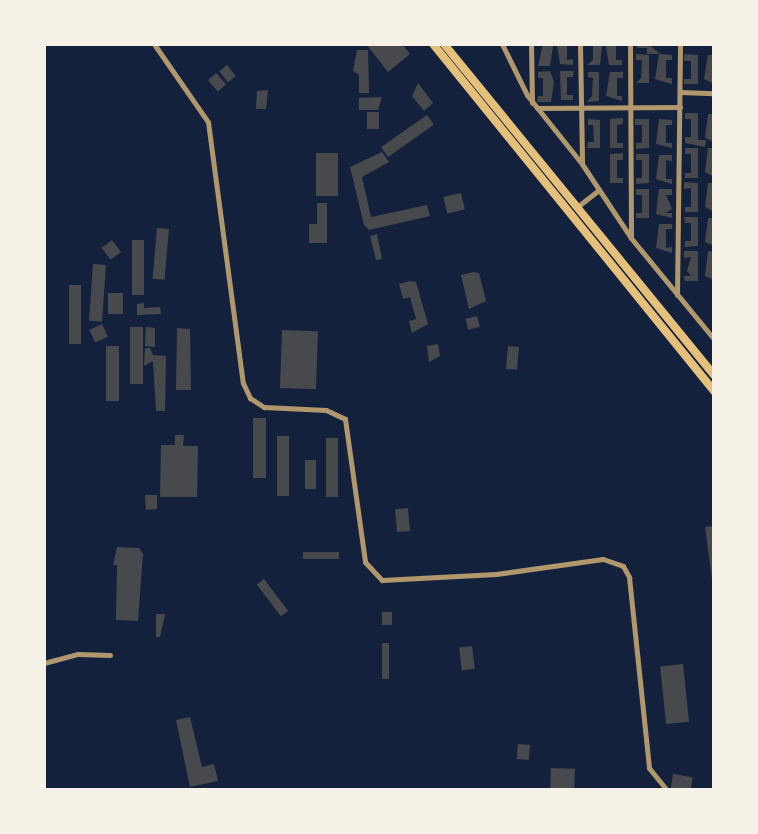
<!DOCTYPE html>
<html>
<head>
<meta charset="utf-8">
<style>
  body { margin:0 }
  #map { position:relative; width:758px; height:834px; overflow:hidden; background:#14213d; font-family:Jost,sans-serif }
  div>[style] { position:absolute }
  .building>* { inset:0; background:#48494c; transform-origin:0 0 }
  .minor>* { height:5px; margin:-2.5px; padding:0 2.5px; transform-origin:2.5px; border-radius:2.5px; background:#b1986c }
  .trunk>* { height:8px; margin:-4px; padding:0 4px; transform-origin:4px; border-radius:4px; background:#e5c07b }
  span { translate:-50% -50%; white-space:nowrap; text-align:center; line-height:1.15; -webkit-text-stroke:7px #f6f1e7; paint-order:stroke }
  .frame { position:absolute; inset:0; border:46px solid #f6f1e7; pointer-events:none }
</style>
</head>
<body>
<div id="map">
  <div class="building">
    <div style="clip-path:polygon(366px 44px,402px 44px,410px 54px,388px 72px)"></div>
    <div style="clip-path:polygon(543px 44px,553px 46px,550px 66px,538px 66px)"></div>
    <div style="clip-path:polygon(567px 44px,567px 60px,573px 59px,573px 65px,560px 64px,557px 45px)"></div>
    <div style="clip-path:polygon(593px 44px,602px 46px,600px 65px,587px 65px,593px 60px)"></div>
    <div style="clip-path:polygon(616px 44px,616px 60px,622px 60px,622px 65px,609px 65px,606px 46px)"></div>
    <div style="clip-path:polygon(637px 44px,648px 44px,660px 54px,647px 54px,647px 48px,637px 48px)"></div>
    <div style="clip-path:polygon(357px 50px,368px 50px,369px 93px,359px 93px,359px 75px,353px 71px)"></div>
    <div style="clip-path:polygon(636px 54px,649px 55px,649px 83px,636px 83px,641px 78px,642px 60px,636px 60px)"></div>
    <div style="clip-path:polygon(659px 54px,672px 55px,672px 60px,666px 60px,666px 78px,672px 78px,672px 84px,655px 79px)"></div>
    <div style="clip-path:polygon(684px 54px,698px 55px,698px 84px,684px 84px,684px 79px,691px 79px,691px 61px,684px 61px)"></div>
    <div style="clip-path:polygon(708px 55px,714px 55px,714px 84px,704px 79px)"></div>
    <div style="left:227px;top:65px;width:14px;height:10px;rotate:51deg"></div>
    <div style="clip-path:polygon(550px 71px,554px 82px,551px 102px,537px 102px,538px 96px,543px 96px,543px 78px,538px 78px,538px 72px)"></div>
    <div style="clip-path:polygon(560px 71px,574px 71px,573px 77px,567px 77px,567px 95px,573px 95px,573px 100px,561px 100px)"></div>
    <div style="clip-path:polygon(588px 72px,599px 72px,599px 101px,587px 102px,592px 96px,593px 78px,588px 77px)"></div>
    <div style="clip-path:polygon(610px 72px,623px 72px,623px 78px,617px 78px,617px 96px,622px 96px,622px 101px,606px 96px)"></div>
    <div style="left:216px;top:73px;width:15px;height:11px;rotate:48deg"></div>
    <div style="clip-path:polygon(418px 83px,433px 103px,424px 111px,412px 96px)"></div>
    <div style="clip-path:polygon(268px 90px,266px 109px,256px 109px,257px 91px)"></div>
    <div style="clip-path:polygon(382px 97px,378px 110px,359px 110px,359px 98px)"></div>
    <div style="left:367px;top:112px;width:12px;height:17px"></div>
    <div style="clip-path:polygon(685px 113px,698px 113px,698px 140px,706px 140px,705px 147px,685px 143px,685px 137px,691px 137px,691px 119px,685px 119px)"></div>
    <div style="clip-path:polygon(708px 114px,714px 114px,714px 142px,705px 138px)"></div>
    <div style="left:427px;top:115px;width:12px;height:56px;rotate:55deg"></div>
    <div style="clip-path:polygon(623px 118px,623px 124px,617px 125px,617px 143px,623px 143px,623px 148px,610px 148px,610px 119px)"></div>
    <div style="clip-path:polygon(588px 119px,600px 120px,600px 148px,587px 148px,588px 142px,594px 142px,593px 125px,588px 125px)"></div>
    <div style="clip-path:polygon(635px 119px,649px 119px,649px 148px,636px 149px,636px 143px,642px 143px,642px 125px,635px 125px)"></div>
    <div style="clip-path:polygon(659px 119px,672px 120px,672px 125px,666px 125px,666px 143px,672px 143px,672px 148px,656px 144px)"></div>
    <div style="clip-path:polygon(685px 148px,698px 148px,698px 178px,685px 178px,685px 173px,691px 173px,691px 154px,685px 154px)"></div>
    <div style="clip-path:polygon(708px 148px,714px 148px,714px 177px,705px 172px)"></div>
    <div style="clip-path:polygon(382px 152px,389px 162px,362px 177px,371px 217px,427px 205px,430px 216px,369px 230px,364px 225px,350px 167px)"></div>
    <div style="left:316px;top:153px;width:22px;height:43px"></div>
    <div style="clip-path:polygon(623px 153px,623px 160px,617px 160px,617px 178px,623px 178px,623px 183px,610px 183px,610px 154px)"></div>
    <div style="clip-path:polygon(636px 154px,649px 154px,649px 183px,636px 184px,636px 178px,642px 178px,642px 160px,636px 160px)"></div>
    <div style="clip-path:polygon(659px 155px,672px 155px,672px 161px,666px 160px,666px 179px,672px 179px,672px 184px,656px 179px)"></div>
    <div style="clip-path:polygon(684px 182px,698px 183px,698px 212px,685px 212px,685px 207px,691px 207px,691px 188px,684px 189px)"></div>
    <div style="clip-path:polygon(708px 183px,714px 183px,714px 212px,705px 207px)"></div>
    <div style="clip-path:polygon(636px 189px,649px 189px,649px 218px,636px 218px,636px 213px,642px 213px,642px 195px,636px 195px)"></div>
    <div style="clip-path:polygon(659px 189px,672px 189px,672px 195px,666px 195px,672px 209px,666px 213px,672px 213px,672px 218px,656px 214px)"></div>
    <div style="left:461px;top:193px;width:17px;height:18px;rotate:77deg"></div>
    <div style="clip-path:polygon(317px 203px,327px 203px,327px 243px,309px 243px,309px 224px,317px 224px)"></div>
    <div style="clip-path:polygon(684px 217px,698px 217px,698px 246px,685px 247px,685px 241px,691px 241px,691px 223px,685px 223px)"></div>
    <div style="clip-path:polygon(708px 218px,714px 218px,714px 246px,705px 242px)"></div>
    <div style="clip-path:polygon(659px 224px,672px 224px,672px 229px,666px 229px,666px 248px,672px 247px,672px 253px,656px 248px)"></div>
    <div style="left:157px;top:228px;width:12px;height:51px;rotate:5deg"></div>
    <div style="clip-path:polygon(377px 234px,382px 259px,376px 260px,370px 236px)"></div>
    <div style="left:112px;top:240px;width:15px;height:13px;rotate:53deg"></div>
    <div style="left:132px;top:240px;width:12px;height:55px"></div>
    <div style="clip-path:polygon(684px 251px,698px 251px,698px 281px,685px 281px,684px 276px,691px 276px,687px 271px,691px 257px,684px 258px)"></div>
    <div style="clip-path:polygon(708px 251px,714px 252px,714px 280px,705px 276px)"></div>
    <div style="left:93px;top:264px;width:13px;height:57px;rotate:4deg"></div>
    <div style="clip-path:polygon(473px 272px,479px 273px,486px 301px,469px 309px,461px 275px)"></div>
    <div style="clip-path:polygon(410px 281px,416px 282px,428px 324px,412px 333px,409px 321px,416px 319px,410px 297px,403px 299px,399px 284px)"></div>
    <div style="left:69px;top:285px;width:12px;height:59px"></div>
    <div style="left:108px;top:293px;width:15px;height:21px"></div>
    <div style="clip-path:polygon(144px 303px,144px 308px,160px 307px,161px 314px,137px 315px,137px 304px)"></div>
    <div style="left:477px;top:316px;width:11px;height:12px;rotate:75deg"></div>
    <div style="left:102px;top:324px;width:14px;height:14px;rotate:65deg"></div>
    <div style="left:130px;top:327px;width:13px;height:57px"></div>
    <div style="clip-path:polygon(146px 327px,155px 328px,155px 347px,145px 346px)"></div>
    <div style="clip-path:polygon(177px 328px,190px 329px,191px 390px,176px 390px)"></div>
    <div style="left:282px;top:330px;width:36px;height:58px;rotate:2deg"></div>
    <div style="clip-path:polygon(438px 344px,440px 356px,429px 362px,427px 346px)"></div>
    <div style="left:106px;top:346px;width:13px;height:55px"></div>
    <div style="left:508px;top:346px;width:11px;height:23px;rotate:5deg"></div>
    <div style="clip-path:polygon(145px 348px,150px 348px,153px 355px,166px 356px,165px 411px,156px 411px,153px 361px,144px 366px)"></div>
    <div style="left:253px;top:418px;width:13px;height:60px"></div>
    <div style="clip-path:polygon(175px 435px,184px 435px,183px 446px,198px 446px,197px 497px,160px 497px,161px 445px,175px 445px)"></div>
    <div style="left:277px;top:436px;width:12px;height:60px"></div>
    <div style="left:326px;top:438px;width:12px;height:59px"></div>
    <div style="left:305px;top:460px;width:11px;height:29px"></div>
    <div style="clip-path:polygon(145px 495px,157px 495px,157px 509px,146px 510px)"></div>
    <div style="left:408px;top:508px;width:23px;height:13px;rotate:85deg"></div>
    <div style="clip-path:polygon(714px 526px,714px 586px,713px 586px,705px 527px)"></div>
    <div style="clip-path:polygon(117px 547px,139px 548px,143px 554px,138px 621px,116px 620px,117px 565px,113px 565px)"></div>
    <div style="left:339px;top:552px;width:7px;height:36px;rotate:90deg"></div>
    <div style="left:264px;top:579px;width:40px;height:9px;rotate:53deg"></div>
    <div style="left:392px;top:612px;width:13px;height:10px;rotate:90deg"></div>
    <div style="clip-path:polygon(156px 614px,165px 614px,160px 637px,156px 637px)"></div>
    <div style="left:382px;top:643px;width:7px;height:36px"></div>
    <div style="left:472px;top:646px;width:23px;height:13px;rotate:83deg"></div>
    <div style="left:683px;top:664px;width:58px;height:23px;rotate:84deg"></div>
    <div style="clip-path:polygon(190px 717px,202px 767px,214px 764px,218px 781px,190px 787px,176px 720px)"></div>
    <div style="left:518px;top:744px;width:12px;height:15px;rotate:5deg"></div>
    <div style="left:551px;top:768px;width:24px;height:22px;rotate:2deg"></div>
    <div style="left:673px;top:774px;width:20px;height:14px;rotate:9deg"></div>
  </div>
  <div class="minor">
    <div style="left:154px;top:44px;width:95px;rotate:55.3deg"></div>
    <div style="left:208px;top:122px;width:263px;rotate:82.4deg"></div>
    <div style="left:243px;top:383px;width:17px;rotate:65deg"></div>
    <div style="left:250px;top:398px;width:17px;rotate:33deg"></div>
    <div style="left:264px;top:407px;width:62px;rotate:2.8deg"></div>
    <div style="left:326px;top:410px;width:21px;rotate:25deg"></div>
    <div style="left:345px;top:419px;width:144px;rotate:82deg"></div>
    <div style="left:365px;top:562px;width:25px;rotate:47deg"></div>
    <div style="left:382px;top:580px;width:114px;rotate:-3deg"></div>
    <div style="left:496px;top:574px;width:108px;rotate:-8deg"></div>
    <div style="left:603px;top:559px;width:21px;rotate:19deg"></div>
    <div style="left:623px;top:566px;width:13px;rotate:61deg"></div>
    <div style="left:629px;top:577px;width:192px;rotate:84deg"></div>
    <div style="left:649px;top:768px;width:28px;rotate:51deg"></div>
    <div style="left:502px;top:44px;width:57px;rotate:63.9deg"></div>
    <div style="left:527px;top:95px;width:88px;rotate:51.4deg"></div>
    <div style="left:582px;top:164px;width:89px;rotate:56.5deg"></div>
    <div style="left:631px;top:238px;width:131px;rotate:50.6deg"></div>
    <div style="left:531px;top:44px;width:59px;rotate:89deg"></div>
    <div style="left:580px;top:44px;width:120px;rotate:89deg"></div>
    <div style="left:630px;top:44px;width:194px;rotate:89.7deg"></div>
    <div style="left:680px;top:92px;width:34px;rotate:2deg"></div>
    <div style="left:537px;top:108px;width:143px;rotate:-0.4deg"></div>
    <div style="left:577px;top:207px;width:28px;rotate:-38deg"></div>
    <div style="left:677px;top:295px;width:251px;rotate:-89.3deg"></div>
    <div style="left:44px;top:663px;width:35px;rotate:-15deg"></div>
    <div style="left:78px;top:654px;width:32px;rotate:2deg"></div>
  </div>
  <div class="trunk">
    <div style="left:433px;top:44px;width:447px;rotate:51deg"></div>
    <div style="left:444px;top:44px;width:427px;rotate:50.8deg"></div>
  </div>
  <div class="frame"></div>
</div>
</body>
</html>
